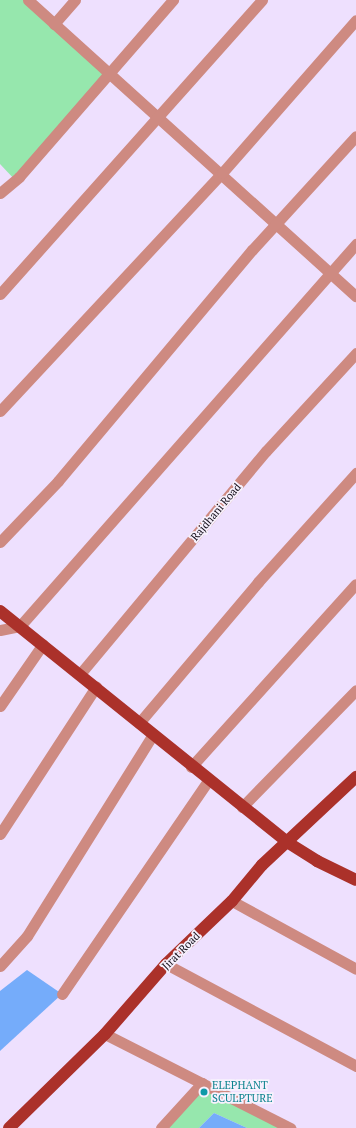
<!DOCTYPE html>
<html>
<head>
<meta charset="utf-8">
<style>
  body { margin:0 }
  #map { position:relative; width:356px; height:1128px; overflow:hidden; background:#eee0fe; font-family:"PT Serif",serif }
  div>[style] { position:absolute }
  .green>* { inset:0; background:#96e7ad }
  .water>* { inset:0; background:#75acfa }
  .minor>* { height:11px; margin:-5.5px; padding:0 5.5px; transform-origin:5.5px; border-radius:5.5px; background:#ce8a81 }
  .major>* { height:12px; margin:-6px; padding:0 6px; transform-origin:6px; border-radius:6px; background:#ab312a }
  .dots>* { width:11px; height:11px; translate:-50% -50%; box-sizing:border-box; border:2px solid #f7f1fd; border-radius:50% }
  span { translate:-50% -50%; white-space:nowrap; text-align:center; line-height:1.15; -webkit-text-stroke:3.5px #f7f1fd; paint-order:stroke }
  .street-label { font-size:11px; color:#15101a }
  .culture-label { font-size:11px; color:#0d838f }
  .left { translate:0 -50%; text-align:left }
</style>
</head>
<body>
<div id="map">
  <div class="green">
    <div style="clip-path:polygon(0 0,28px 0,109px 75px,16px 181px,0 164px)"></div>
    <div style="clip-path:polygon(206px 1086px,290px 1128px,247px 1128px,214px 1113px,199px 1128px,168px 1128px)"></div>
  </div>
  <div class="water">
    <div style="clip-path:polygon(27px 970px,62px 994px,0 1051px,0 991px)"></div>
    <div style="clip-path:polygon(214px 1113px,247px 1128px,199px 1128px)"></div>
  </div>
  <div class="minor">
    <div style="left:28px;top:0;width:442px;rotate:42.1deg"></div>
    <div style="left:54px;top:24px;width:32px;rotate:-49deg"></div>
    <div style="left:0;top:193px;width:25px;rotate:-40deg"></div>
    <div style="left:19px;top:177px;width:235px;rotate:-49deg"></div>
    <div style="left:0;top:294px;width:394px;rotate:-48.3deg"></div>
    <div style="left:0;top:411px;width:325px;rotate:-47deg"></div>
    <div style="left:222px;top:173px;width:203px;rotate:-48.8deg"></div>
    <div style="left:0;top:542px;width:84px;rotate:-46.4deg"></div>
    <div style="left:58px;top:481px;width:302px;rotate:-50deg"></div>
    <div style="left:252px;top:250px;width:154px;rotate:-47.6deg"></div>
    <div style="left:0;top:630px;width:20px;rotate:-11deg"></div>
    <div style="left:20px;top:626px;width:509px;rotate:-48.67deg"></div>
    <div style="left:80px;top:674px;width:290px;rotate:-50.2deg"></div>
    <div style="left:266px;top:451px;width:133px;rotate:-47.4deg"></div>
    <div style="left:0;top:706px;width:75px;rotate:-55.3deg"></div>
    <div style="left:139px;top:723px;width:185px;rotate:-49.8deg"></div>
    <div style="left:258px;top:582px;width:147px;rotate:-48deg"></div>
    <div style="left:191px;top:767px;width:246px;rotate:-48deg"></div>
    <div style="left:242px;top:807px;width:163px;rotate:-45.7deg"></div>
    <div style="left:0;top:834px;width:176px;rotate:-56.9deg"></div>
    <div style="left:232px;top:901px;width:141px;rotate:28.7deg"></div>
    <div style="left:166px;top:964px;width:216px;rotate:28.2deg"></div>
    <div style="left:0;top:966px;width:40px;rotate:-48deg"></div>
    <div style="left:27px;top:936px;width:238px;rotate:-58deg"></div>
    <div style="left:62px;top:994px;width:258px;rotate:-55.6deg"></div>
    <div style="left:105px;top:1034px;width:208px;rotate:26.9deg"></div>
    <div style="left:161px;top:1128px;width:61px;rotate:-47.7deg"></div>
  </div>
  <div class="major">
    <div style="left:0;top:611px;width:368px;rotate:38.8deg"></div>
    <div style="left:287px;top:842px;width:36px;rotate:32deg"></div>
    <div style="left:317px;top:861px;width:43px;rotate:26deg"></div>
    <div style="left:9px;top:1128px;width:134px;rotate:-44.4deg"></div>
    <div style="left:105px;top:1034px;width:93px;rotate:-48.9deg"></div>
    <div style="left:166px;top:964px;width:91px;rotate:-43.7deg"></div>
    <div style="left:232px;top:901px;width:47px;rotate:-50.2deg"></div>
    <div style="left:262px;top:865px;width:129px;rotate:-43.1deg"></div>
  </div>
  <div class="dots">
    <div style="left:204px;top:1092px;background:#0f9aa8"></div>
  </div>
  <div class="street-label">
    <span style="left:216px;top:512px;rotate:-50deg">Rajdhani Road</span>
    <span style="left:181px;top:951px;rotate:-45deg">Jirat Road</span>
  </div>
  <div class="culture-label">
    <span class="left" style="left:212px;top:1092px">ELEPHANT<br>SCULPTURE</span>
  </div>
</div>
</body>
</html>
